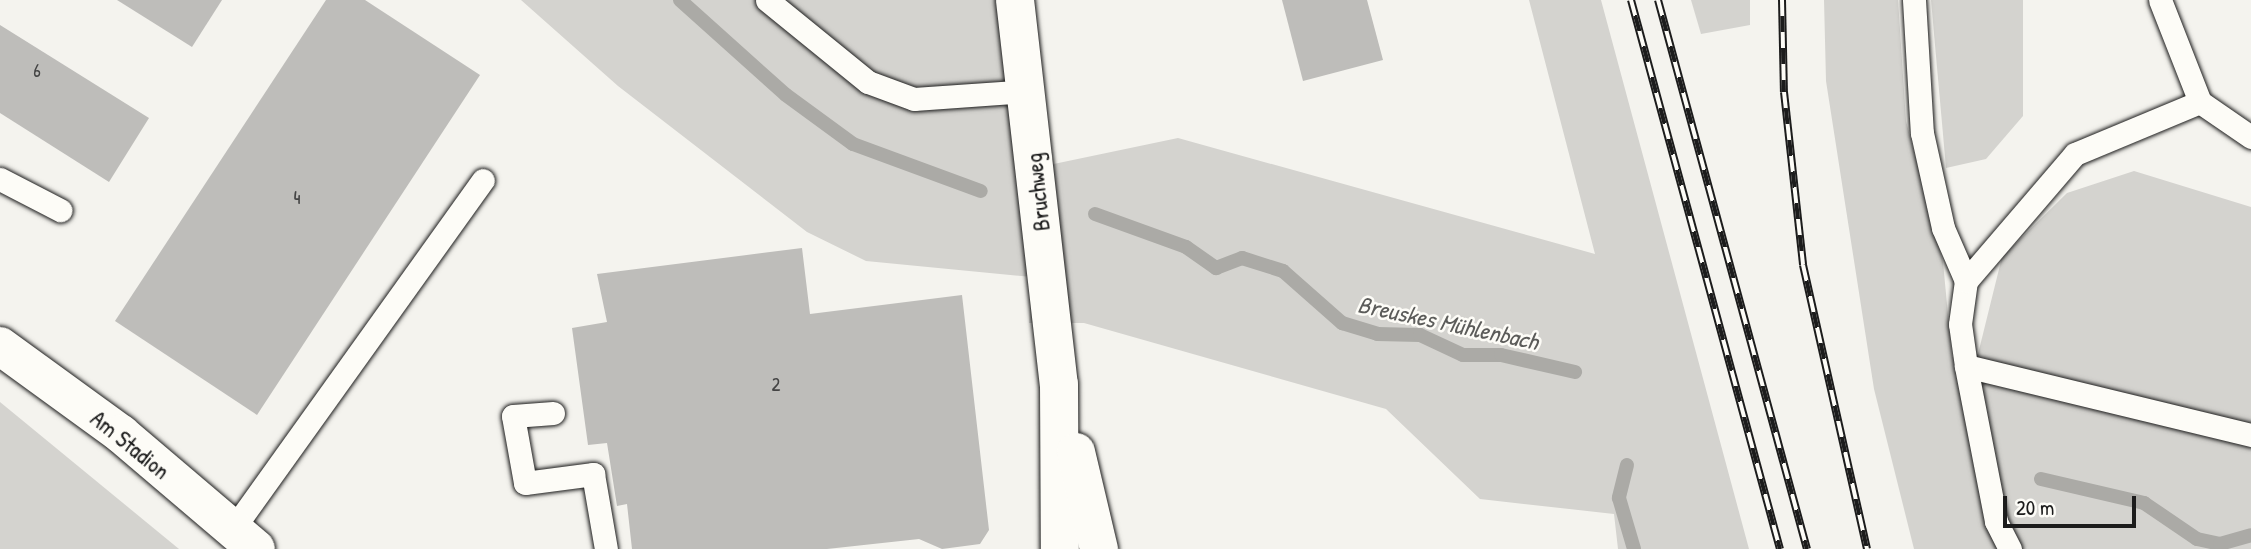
<!DOCTYPE html>
<html>
<head>
<meta charset="utf-8">
<style>
  body { margin:0 }
  #map { position:relative; width:2251px; height:549px; overflow:hidden; background:#f4f3ee; font-family:"Patrick Hand",sans-serif }
  div>[style] { position:absolute }
  .green>* { inset:0; background:#d4d3cf }
  .stream>* { height:14px; margin:-7px; padding:0 7px; transform-origin:7px; border-radius:7px; background:#abaaa6 }
  .building>* { inset:0; background:#bebdba }
  .roads { filter:drop-shadow(0 0 2px #1c1c1c) drop-shadow(0 0 2px #1c1c1c) }
  .lane>* { height:23px; margin:-11.5px; padding:0 11.5px; transform-origin:11.5px; border-radius:11.5px; background:#fdfcf7 }
  .street>* { height:38px; margin:-19px; padding:0 19px; transform-origin:19px; border-radius:19px; background:#fdfcf7 }
  .secondary>* { height:38px; margin:-19px; padding:0 19px; transform-origin:19px; border-radius:19px; background:#fdfcf7 }
  .rail>* { height:8px; margin-top:-4px; transform-origin:0; background:repeating-linear-gradient(90deg,#fdfcf7 0 16px,#1c1c1c 0 32px); box-sizing:border-box; border-block:2px solid #1c1c1c }
  span { translate:-50% -50%; white-space:nowrap; text-align:center; line-height:1.15; -webkit-text-stroke:5px #fdfcf7; paint-order:stroke }
  .number-label { font-size:19px; color:#444 }
  .number-label span { -webkit-text-stroke-width:0 }
  .street-label { font-size:23px; color:#1c1c1c }
  .water-label { font-size:24px; color:#5c5c5a; font-style:italic }
  .scale { position:absolute; left:2003px; top:496px; width:133px; height:32px; box-sizing:border-box; border:4px solid #1c1c1c; border-top:0; padding-left:9px; font-size:21px; line-height:24px; white-space:nowrap; color:#1c1c1c; -webkit-text-stroke:5px #fdfcf7; paint-order:stroke }
</style>
</head>
<body>
<div id="map">
  <div class="green">
    <div style="clip-path:polygon(521px 0,995px 0,1025px 170px,1178px 138px,1595px 254px,1529px 0,1601px 0,1749px 549px,1618px 549px,1614px 514px,1480px 499px,1386px 409px,1084px 323px,1029px 323px,1032px 277px,866px 261px,807px 232px,618px 86px)"></div>
    <div style="clip-path:polygon(1691px 0,1750px 0,1750px 25px,1701px 34px)"></div>
    <div style="clip-path:polygon(1824px 0,1898px 0,1906px 121px,1943px 262px,1952px 357px,1978px 354px,2002px 257px,2067px 193px,2134px 171px,2251px 207px,2251px 549px,1914px 549px,1874px 389px,1826px 81px)"></div>
    <div style="clip-path:polygon(1931px 0,2023px 0,2023px 116px,1986px 159px,1946px 168px)"></div>
    <div style="clip-path:polygon(0 402px,179px 549px,0 549px)"></div>
  </div>
  <div class="stream">
    <div style="left:680px;top:0;width:142px;rotate:41.9deg"></div>
    <div style="left:786px;top:95px;width:83px;rotate:36.2deg"></div>
    <div style="left:853px;top:144px;width:136px;rotate:20.2deg"></div>
    <div style="left:1095px;top:214px;width:97px;rotate:19.9deg"></div>
    <div style="left:1186px;top:247px;width:37px;rotate:35deg"></div>
    <div style="left:1216px;top:268px;width:28px;rotate:-21deg"></div>
    <div style="left:1242px;top:258px;width:43px;rotate:17.6deg"></div>
    <div style="left:1283px;top:271px;width:79px;rotate:41.4deg"></div>
    <div style="left:1342px;top:323px;width:37px;rotate:17deg"></div>
    <div style="left:1377px;top:334px;width:43px;rotate:1.3deg"></div>
    <div style="left:1420px;top:335px;width:47px;rotate:24.9deg"></div>
    <div style="left:1463px;top:355px;width:38px"></div>
    <div style="left:1501px;top:355px;width:76px;rotate:12.9deg"></div>
    <div style="left:1627px;top:465px;width:34px;rotate:104deg"></div>
    <div style="left:1619px;top:498px;width:53px;rotate:73.6deg"></div>
    <div style="left:2041px;top:479px;width:106px;rotate:13.1deg"></div>
    <div style="left:2144px;top:503px;width:64px;rotate:34.2deg"></div>
    <div style="left:2197px;top:539px;width:24px;rotate:12deg"></div>
    <div style="left:2220px;top:544px;width:32px;rotate:-16deg"></div>
  </div>
  <div class="building">
    <div style="clip-path:polygon(117px 0,222px 0,192px 47px)"></div>
    <div style="clip-path:polygon(326px 0,365px 0,480px 75px,257px 415px,115px 321px)"></div>
    <div style="clip-path:polygon(1282px 0,1367px 0,1383px 60px,1303px 81px)"></div>
    <div style="clip-path:polygon(0 25px,149px 118px,109px 182px,0 113px)"></div>
    <div style="clip-path:polygon(802px 248px,810px 314px,962px 295px,989px 530px,980px 544px,942px 549px,919px 539px,827px 549px,632px 549px,627px 504px,617px 506px,607px 443px,588px 445px,572px 328px,607px 322px,597px 274px)"></div>
  </div>
  <div class="roads">
    <div class="lane">
      <div style="left:767px;top:0;width:130px;rotate:39.1deg"></div>
      <div style="left:868px;top:82px;width:49px;rotate:20.3deg"></div>
      <div style="left:914px;top:99px;width:113px;rotate:-4deg"></div>
      <div style="left:1914px;top:0;width:133px;rotate:86.6deg"></div>
      <div style="left:1922px;top:133px;width:97px;rotate:77.5deg"></div>
      <div style="left:1943px;top:228px;width:58px;rotate:66.5deg"></div>
      <div style="left:2160px;top:0;width:110px;rotate:68.6deg"></div>
      <div style="left:2200px;top:102px;width:62px;rotate:34.5deg"></div>
      <div style="left:0;top:179px;width:68px;rotate:27.3deg"></div>
      <div style="left:1966px;top:366px;width:293px;rotate:13.6deg"></div>
      <div style="left:553px;top:413px;width:40px;rotate:175.7deg"></div>
      <div style="left:513px;top:416px;width:68px;rotate:79.8deg"></div>
      <div style="left:525px;top:483px;width:69px;rotate:-7.5deg"></div>
      <div style="left:593px;top:474px;width:76px;rotate:80.2deg"></div>
      <div style="left:233px;top:529px;width:429px;rotate:-54.4deg"></div>
      <div style="left:2010px;top:549px;width:31px;rotate:-117deg"></div>
      <div style="left:1996px;top:521px;width:158px;rotate:-101deg"></div>
      <div style="left:1966px;top:366px;width:42px;rotate:-98.1deg"></div>
      <div style="left:1960px;top:324px;width:43px;rotate:-82.1deg"></div>
      <div style="left:1966px;top:281px;width:167px;rotate:-49.4deg"></div>
      <div style="left:2075px;top:154px;width:135px;rotate:-22.6deg"></div>
    </div>
    <div class="street">
      <div style="left:0;top:346px;width:150px;rotate:36deg"></div>
      <div style="left:121px;top:434px;width:177px;rotate:40.4deg"></div>
    </div>
    <div class="secondary">
      <div style="left:1015px;top:0;width:387px;rotate:83.5deg"></div>
      <div style="left:1059px;top:384px;width:165px;rotate:89.7deg"></div>
      <div style="left:1076px;top:452px;width:100px;rotate:76.7deg"></div>
    </div>
  </div>
  <div class="rail">
    <div style="left:1631px;top:0;width:569px;rotate:74.82deg"></div>
    <div style="left:1658px;top:0;width:569px;rotate:74.82deg"></div>
    <div style="left:1782px;top:0;width:92px;rotate:88.8deg"></div>
    <div style="left:1784px;top:92px;width:174px;rotate:83.7deg"></div>
    <div style="left:1803px;top:265px;width:291px;rotate:77.3deg"></div>
  </div>
  <div class="number-label">
    <span style="left:37px;top:71px">6</span>
    <span style="left:297px;top:198px">4</span>
    <span style="left:776px;top:385px">2</span>
  </div>
  <div class="street-label">
    <span style="left:1038px;top:192px;rotate:-96deg">Bruchweg</span>
    <span style="left:130px;top:445px;rotate:39deg">Am Stadion</span>
  </div>
  <div class="water-label">
    <span style="left:1448px;top:323px;rotate:12deg">Breuskes Mühlenbach</span>
  </div>
  <div class="scale">20 m</div>
</div>
</body>
</html>
